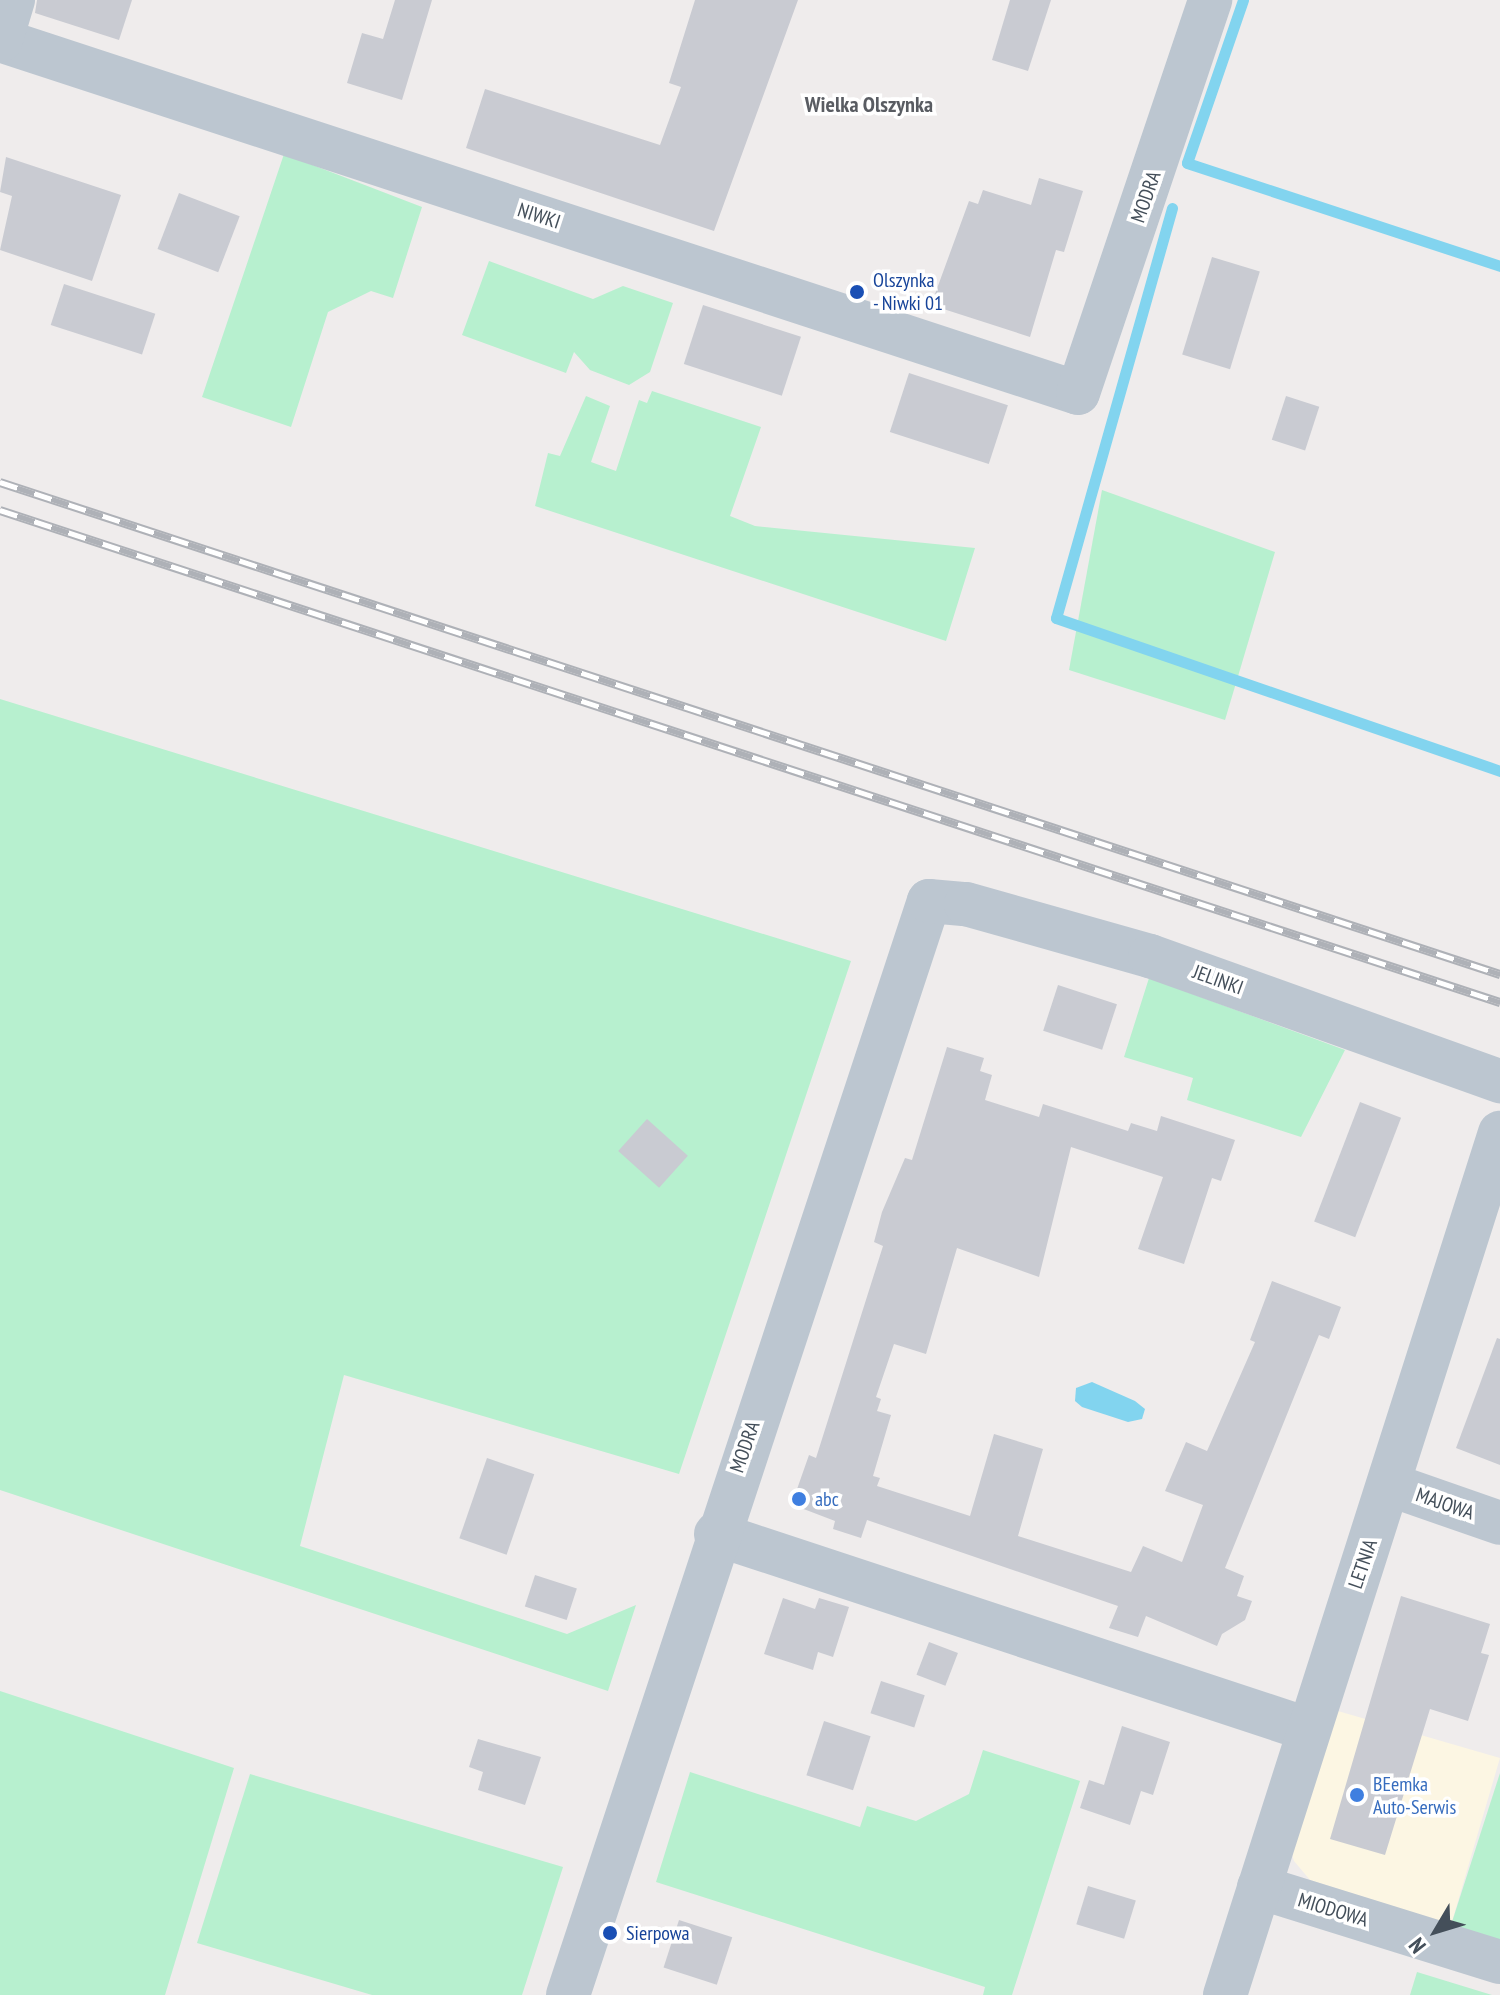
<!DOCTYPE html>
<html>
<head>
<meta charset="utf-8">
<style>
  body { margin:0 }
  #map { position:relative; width:1500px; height:1995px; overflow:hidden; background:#efecec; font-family:"PT Sans Narrow",sans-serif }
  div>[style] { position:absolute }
  .commercial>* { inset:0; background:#fcf6e3 }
  .green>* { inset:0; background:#b7f0cf }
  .water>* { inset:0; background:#82d4ef }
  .stream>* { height:11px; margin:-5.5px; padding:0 5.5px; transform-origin:5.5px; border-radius:5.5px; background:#82d4ef }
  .building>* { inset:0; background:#c9cbd2; transform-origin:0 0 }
  .street>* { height:44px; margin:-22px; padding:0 22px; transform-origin:22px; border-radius:22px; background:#bcc6d0 }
  .rail>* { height:9px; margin-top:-4.5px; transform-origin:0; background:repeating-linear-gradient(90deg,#fff 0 18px,#aeb1b7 0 36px); box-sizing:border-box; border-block:2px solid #aeb1b7 }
  .dots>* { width:22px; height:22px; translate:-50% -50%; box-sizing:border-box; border:4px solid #fff; border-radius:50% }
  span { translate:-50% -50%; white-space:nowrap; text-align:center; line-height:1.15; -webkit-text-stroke:7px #fff; paint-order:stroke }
  .street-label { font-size:20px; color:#444f5a }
  .transit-label { font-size:20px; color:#164399 }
  .left { translate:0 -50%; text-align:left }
  .shop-label { font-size:20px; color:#366cbe }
  .neighbourhood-label { font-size:22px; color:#595c62; font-weight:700 }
  .north { position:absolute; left:1396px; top:1891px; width:80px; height:80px; -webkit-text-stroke:6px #fff; paint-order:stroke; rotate:232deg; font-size:22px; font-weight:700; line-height:32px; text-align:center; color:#444f5a }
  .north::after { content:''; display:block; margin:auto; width:28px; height:36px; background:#444f5a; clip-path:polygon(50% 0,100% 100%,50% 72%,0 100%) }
</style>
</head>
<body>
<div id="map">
  <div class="commercial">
    <div style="clip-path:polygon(1331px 1709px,1500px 1758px,1451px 1925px,1310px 1880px,1294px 1861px,1290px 1848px)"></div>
  </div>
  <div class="green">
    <div style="clip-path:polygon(284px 154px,422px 207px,393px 298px,371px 291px,328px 312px,291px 427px,202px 397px)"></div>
    <div style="clip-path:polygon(489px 261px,593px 299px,623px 286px,673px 303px,650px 372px,629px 385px,590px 370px,574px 352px,566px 373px,462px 335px)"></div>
    <div style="clip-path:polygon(652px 391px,761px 427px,730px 516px,755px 526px,975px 548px,946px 641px,535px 506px,548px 453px,560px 456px,586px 396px,610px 406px,591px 462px,616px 471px,639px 400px,647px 403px)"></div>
    <div style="clip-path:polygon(1102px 490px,1275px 552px,1225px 720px,1069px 670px)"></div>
    <div style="clip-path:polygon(0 699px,851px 961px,679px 1474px,344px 1375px,300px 1546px,567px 1634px,636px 1605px,608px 1691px,0 1490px)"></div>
    <div style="clip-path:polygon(1149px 978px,1345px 1050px,1301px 1137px,1187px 1100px,1193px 1078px,1124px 1057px)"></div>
    <div style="clip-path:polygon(0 1691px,234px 1768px,165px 1995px,0 1995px)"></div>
    <div style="clip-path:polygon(983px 1750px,1080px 1781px,1012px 1995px,983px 1995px,985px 1987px,656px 1882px,690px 1772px,860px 1827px,867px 1806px,916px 1821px,969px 1794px)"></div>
    <div style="clip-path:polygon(1500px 1773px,1500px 1940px,1451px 1925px)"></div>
    <div style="clip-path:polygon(250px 1774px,563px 1867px,522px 1995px,372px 1995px,197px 1943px)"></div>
    <div style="clip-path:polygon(1417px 1972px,1492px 1995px,1410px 1995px)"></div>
  </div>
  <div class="water">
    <div style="clip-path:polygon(1092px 1382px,1135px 1401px,1145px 1409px,1142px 1419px,1128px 1422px,1082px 1407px,1075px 1401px,1076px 1388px)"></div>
  </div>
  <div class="stream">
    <div style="left:1243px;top:0;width:172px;rotate:109deg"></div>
    <div style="left:1187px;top:163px;width:330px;rotate:18.2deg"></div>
    <div style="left:1172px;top:208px;width:426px;rotate:105.8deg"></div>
    <div style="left:1056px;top:618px;width:470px;rotate:19deg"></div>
  </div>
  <div class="building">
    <div style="clip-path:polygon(37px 0,132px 0,119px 40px,35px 13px)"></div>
    <div style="clip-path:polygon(395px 0,432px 0,402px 100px,347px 83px,362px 33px,383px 39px)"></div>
    <div style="clip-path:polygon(695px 0,798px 0,714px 231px,466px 148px,485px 89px,660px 145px,681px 87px,669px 83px)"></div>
    <div style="clip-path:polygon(1010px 0,1051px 0,1028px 71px,992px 60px)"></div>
    <div style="clip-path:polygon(6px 157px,121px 195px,92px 281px,0 250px,12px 196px,0 192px)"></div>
    <div style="clip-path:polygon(1039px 178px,1083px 191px,1064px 252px,1056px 250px,1030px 337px,931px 305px,969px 201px,978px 204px,983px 190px,1031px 205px)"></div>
    <div style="left:179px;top:193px;width:65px;height:60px;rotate:21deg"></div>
    <div style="left:1212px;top:257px;width:50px;height:102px;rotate:17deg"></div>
    <div style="left:64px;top:284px;width:96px;height:43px;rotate:18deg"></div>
    <div style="left:703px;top:305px;width:103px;height:62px;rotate:18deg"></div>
    <div style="left:909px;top:373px;width:104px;height:62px;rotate:18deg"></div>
    <div style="left:1286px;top:396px;width:35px;height:46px;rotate:18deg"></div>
    <div style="left:1058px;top:985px;width:62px;height:48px;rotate:18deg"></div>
    <div style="clip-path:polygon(947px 1047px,984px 1058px,980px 1071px,992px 1075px,985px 1100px,1039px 1117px,1043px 1104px,1128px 1131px,1131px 1123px,1157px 1131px,1161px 1116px,1235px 1140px,1221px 1181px,1212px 1178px,1184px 1264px,1138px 1249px,1163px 1177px,1071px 1147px,1039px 1277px,957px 1248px,926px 1354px,894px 1344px,876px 1397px,881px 1399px,877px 1411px,891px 1415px,873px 1476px,880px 1478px,877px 1486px,970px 1516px,994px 1434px,1043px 1449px,1018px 1536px,1131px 1572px,1143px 1546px,1182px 1562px,1203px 1505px,1165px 1491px,1186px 1442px,1207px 1451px,1255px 1342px,1250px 1340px,1272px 1281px,1341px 1307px,1329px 1339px,1319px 1335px,1225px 1568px,1244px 1576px,1237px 1596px,1252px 1601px,1245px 1620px,1222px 1634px,1217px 1646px,1146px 1616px,1138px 1637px,1109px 1628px,1118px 1606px,867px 1520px,861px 1538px,833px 1529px,835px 1521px,801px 1508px,804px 1494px,796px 1492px,809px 1455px,816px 1458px,883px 1246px,874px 1242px,882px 1212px,905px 1158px,912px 1160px)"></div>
    <div style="left:1360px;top:1102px;width:44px;height:128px;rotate:21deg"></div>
    <div style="left:647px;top:1119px;width:55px;height:43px;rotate:42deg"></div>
    <div style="clip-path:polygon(1497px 1338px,1500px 1339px,1500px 1465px,1456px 1448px)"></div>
    <div style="left:487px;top:1458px;width:50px;height:85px;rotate:19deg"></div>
    <div style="left:535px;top:1575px;width:44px;height:33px;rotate:18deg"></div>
    <div style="clip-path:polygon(1401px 1596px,1490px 1624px,1481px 1653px,1489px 1655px,1468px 1721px,1430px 1709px,1385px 1855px,1330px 1839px)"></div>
    <div style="clip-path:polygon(783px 1598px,815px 1609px,819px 1598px,849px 1607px,833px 1657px,818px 1652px,813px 1670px,764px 1654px)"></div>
    <div style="left:929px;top:1642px;width:31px;height:35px;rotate:21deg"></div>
    <div style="left:881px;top:1681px;width:46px;height:34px;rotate:18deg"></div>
    <div style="left:824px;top:1721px;width:49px;height:57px;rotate:18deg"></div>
    <div style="clip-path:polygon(1122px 1726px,1170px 1742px,1153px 1795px,1141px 1791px,1130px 1825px,1080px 1808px,1089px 1780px,1104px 1785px)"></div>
    <div style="clip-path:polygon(478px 1739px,541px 1757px,525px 1805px,478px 1790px,483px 1772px,469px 1767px)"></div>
    <div style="left:1088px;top:1886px;width:50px;height:40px;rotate:17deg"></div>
    <div style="left:679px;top:1920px;width:56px;height:50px;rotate:18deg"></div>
  </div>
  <div class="street">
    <div style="left:0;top:40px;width:1134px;rotate:18.13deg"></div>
    <div style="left:1078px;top:393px;width:415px;rotate:-71.4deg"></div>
    <div style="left:1px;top:40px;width:42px;rotate:-73.3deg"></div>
    <div style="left:1391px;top:1485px;width:115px;rotate:19.2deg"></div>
    <div style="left:716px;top:1534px;width:622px;rotate:18.26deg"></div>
    <div style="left:1259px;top:1887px;width:252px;rotate:17.3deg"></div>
    <div style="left:568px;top:1995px;width:1152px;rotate:-71.74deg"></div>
    <div style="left:929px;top:901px;width:37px;rotate:5deg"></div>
    <div style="left:966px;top:904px;width:191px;rotate:15.8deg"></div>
    <div style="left:1150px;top:956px;width:372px;rotate:19.7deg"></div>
    <div style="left:1225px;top:1995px;width:905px;rotate:-72.31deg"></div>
  </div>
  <div class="rail">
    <div style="left:0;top:482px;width:1579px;rotate:18.16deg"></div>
    <div style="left:0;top:510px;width:1579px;rotate:18.16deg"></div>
  </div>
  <div class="dots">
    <div style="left:857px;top:292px;background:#1a4fb4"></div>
    <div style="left:799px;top:1499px;background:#3f7fe0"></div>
    <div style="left:1357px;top:1795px;background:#3f7fe0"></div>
    <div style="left:610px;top:1933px;background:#1a4fb4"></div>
  </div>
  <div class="street-label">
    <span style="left:1146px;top:197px;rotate:-71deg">MODRA</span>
    <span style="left:539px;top:216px;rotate:18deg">NIWKI</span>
    <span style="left:1218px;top:980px;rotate:20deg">JELINKI</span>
    <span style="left:745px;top:1447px;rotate:-71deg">MODRA</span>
    <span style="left:1445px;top:1504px;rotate:19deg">MAJOWA</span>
    <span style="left:1363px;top:1564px;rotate:-71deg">LETNIA</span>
    <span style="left:1333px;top:1910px;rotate:17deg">MIODOWA</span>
  </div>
  <div class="transit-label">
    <span class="left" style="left:873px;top:292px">Olszynka<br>- Niwki 01</span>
    <span class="left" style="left:626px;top:1933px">Sierpowa</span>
  </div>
  <div class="shop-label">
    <span class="left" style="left:815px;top:1499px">abc</span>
    <span class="left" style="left:1373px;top:1796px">BEemka<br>Auto-Serwis</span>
  </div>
  <div class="neighbourhood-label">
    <span style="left:869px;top:105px">Wielka Olszynka</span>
  </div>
  <div class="north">N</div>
</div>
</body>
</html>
